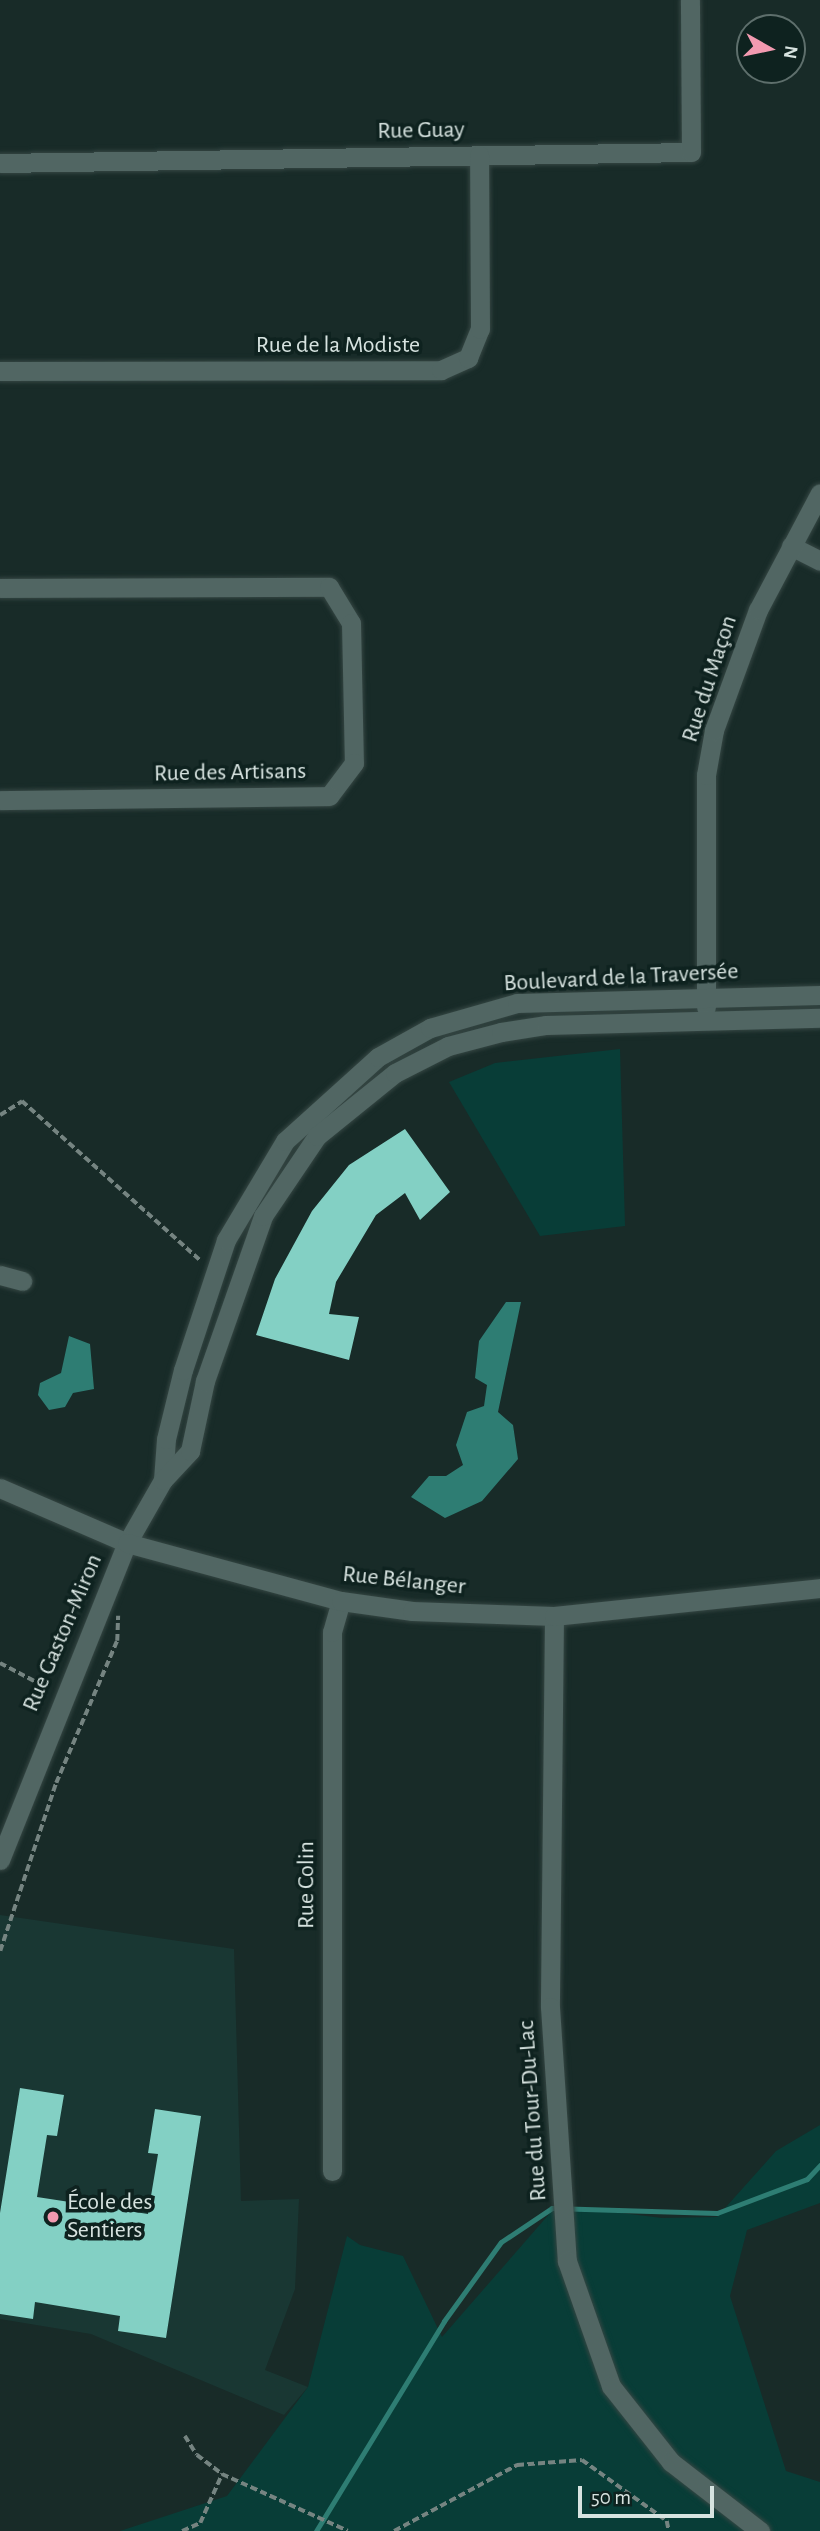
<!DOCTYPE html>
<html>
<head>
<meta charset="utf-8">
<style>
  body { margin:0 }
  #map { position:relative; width:820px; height:2531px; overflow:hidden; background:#182b28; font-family:"Alegreya Sans",sans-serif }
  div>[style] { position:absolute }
  .built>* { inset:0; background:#193733 }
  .green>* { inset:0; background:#083d37 }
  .water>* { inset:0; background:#2e7d73 }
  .stream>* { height:5px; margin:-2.5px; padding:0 2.5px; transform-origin:2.5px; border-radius:2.5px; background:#2e7d73 }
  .building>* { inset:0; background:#83d0c4 }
  .path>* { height:3.5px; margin-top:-1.75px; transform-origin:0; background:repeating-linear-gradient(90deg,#758481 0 7px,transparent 0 10.5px) }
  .roads { filter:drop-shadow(0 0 2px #354643) drop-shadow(0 0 2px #354643) }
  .minor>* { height:19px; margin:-9.5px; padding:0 9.5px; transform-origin:9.5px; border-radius:9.5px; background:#516663 }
  .tertiary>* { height:19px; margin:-9.5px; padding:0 9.5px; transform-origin:9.5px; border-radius:9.5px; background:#516663 }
  .dots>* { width:19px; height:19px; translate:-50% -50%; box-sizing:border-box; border:4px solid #0e221f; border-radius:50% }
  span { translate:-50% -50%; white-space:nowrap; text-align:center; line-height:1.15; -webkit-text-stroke:7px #0e221f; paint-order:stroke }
  .street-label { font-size:24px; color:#d7e3e0 }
  .poi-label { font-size:24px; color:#d7e3e0 }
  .left { translate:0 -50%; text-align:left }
  .north { position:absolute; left:736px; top:14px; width:70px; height:70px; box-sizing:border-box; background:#0e221f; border:2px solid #5e6f6c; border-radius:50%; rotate:99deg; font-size:19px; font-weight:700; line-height:28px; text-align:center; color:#d7e3e0 }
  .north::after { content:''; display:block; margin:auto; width:24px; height:32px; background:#f29ab0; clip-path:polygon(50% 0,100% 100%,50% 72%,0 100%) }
  .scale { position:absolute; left:578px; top:2486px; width:136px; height:32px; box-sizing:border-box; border:4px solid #d7e3e0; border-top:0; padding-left:9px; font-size:21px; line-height:24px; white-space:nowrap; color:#d7e3e0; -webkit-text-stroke:5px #0e221f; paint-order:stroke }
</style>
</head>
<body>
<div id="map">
  <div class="built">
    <div style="clip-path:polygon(0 1915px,234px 1949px,241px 2201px,299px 2199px,295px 2289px,265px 2370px,308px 2387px,284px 2415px,91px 2334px,0 2319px)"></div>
  </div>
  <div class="green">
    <div style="clip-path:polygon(620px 1049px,625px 1226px,540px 1236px,449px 1082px,495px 1063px)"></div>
    <div style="clip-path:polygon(820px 2125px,820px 2203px,747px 2230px,730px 2296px,786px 2471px,820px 2482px,820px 2531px,120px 2531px,227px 2496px,308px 2387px,347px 2236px,360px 2245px,403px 2256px,442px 2337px,557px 2205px,662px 2218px,717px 2217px,776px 2151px)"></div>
  </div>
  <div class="water">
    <div style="clip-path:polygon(506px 1302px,521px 1302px,498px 1412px,513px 1425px,518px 1459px,482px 1501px,445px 1518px,411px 1497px,429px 1476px,446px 1476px,463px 1465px,456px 1445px,467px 1412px,484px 1406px,487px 1385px,475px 1378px,479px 1341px)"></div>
    <div style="clip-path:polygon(69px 1336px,90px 1344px,94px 1389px,73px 1393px,65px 1407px,49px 1410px,38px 1395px,40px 1383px,61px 1373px)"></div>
  </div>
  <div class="stream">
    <div style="left:316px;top:2531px;width:246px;rotate:-58.6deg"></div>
    <div style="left:444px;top:2321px;width:97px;rotate:-54.2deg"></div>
    <div style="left:501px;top:2242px;width:61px;rotate:-33.7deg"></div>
    <div style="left:552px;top:2208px;width:165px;rotate:1.7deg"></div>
    <div style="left:717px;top:2213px;width:96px;rotate:-20.7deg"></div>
    <div style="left:807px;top:2179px;width:19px;rotate:-47deg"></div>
  </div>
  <div class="building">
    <div style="clip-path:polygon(405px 1129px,450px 1192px,420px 1220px,405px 1193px,376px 1215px,336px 1282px,329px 1314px,359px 1317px,349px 1360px,256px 1335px,275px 1279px,312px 1211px,349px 1165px)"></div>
    <div style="clip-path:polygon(20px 2088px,64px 2095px,57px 2136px,47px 2135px,37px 2197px,148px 2214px,158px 2154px,148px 2153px,155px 2109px,201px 2116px,166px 2338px,118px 2331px,120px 2316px,35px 2302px,33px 2319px,0 2314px,0 2213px)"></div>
  </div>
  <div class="path">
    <div style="left:0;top:1115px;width:26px;rotate:-32deg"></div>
    <div style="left:22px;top:1101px;width:241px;rotate:41.8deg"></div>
    <div style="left:0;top:1663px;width:45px;rotate:27.7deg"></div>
    <div style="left:0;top:1951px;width:177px;rotate:-71.6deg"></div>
    <div style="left:56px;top:1783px;width:155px;rotate:-66.8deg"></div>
    <div style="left:117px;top:1641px;width:25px;rotate:-88deg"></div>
    <div style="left:185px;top:2436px;width:22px;rotate:58deg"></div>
    <div style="left:197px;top:2455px;width:31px;rotate:37deg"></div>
    <div style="left:182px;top:2531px;width:20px;rotate:-24deg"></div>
    <div style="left:200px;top:2523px;width:54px;rotate:-65.8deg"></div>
    <div style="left:222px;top:2474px;width:138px;rotate:24.3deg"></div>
    <div style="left:394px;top:2531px;width:140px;rotate:-28.2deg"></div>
    <div style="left:517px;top:2465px;width:65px;rotate:-4.4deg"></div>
    <div style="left:582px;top:2460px;width:105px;rotate:35.7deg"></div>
    <div style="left:667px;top:2521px;width:10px;rotate:79deg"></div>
  </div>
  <div class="roads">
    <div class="minor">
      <div style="left:0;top:163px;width:691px;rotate:-0.91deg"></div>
      <div style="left:691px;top:152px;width:152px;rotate:-90.4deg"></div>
      <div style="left:0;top:371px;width:441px;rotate:-0.1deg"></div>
      <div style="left:441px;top:370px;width:30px;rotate:-24deg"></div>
      <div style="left:468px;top:358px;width:31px;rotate:-68deg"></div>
      <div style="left:480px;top:329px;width:174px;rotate:-90.3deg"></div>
      <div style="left:791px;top:546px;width:33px;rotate:27deg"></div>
      <div style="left:0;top:588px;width:329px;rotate:-0.2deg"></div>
      <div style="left:329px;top:587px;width:42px;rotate:58.6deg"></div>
      <div style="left:351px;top:623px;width:140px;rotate:88.8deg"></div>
      <div style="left:354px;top:763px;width:41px;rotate:127.1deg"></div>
      <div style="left:329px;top:796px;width:329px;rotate:179.3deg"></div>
      <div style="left:706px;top:1007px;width:232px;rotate:-90deg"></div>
      <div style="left:706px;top:775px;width:46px;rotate:-79.9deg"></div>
      <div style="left:714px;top:730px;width:128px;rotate:-69.9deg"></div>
      <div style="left:758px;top:610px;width:132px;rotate:-62.1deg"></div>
      <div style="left:0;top:1275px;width:23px;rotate:15deg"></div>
      <div style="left:163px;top:1480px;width:41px;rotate:-85.8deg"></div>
      <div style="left:166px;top:1439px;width:71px;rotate:-76.2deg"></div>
      <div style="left:183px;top:1370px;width:137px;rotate:-71.7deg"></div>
      <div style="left:226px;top:1240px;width:115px;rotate:-59.2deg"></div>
      <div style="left:285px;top:1141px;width:125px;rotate:-42.1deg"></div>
      <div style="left:378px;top:1057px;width:60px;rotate:-29.1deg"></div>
      <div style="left:430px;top:1028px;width:91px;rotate:-16deg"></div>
      <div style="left:517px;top:1003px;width:303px;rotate:-1.5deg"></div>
      <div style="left:554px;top:1616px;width:391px;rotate:90.6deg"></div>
      <div style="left:550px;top:2007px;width:255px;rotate:86.2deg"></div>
      <div style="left:567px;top:2261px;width:133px;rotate:70.6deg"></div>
      <div style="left:611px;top:2386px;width:97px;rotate:51.7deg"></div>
      <div style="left:671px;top:2462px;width:113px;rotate:37.8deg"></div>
      <div style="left:0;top:1860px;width:341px;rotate:-68.2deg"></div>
      <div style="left:127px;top:1543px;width:73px;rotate:-60.3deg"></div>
      <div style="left:163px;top:1480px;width:40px;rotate:-47deg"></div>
      <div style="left:190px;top:1451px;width:72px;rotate:-77.9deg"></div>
      <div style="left:205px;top:1381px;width:175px;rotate:-70.6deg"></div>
      <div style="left:263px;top:1216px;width:97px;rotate:-56deg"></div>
      <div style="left:317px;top:1136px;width:100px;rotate:-38.9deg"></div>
      <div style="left:395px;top:1073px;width:59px;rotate:-27deg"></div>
      <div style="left:448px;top:1046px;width:55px;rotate:-14.8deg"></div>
      <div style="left:501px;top:1032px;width:46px;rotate:-8.8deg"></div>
      <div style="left:546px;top:1025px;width:274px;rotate:-1.5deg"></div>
      <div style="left:332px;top:2171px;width:539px;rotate:-90deg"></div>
      <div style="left:332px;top:1632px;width:32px;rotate:-74deg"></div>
    </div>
    <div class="tertiary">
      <div style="left:0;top:1488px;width:138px;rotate:23.4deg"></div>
      <div style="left:127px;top:1543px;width:222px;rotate:15.2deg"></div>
      <div style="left:341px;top:1601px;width:72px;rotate:8deg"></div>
      <div style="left:412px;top:1611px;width:142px;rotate:2deg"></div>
      <div style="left:554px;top:1616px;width:267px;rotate:-6deg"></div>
    </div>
  </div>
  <div class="dots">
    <div style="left:53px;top:2217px;background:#f29ab0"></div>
  </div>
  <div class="street-label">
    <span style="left:421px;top:131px;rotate:-1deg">Rue Guay</span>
    <span style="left:338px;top:346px">Rue de la Modiste</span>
    <span style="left:710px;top:679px;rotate:-72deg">Rue du Maçon</span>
    <span style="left:230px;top:773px;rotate:-1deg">Rue des Artisans</span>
    <span style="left:621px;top:978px;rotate:-3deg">Boulevard de la Traversée</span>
    <span style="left:404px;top:1581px;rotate:6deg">Rue Bélanger</span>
    <span style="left:63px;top:1633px;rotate:-67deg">Rue Gaston-Miron</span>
    <span style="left:307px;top:1885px;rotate:-90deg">Rue Colin</span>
    <span style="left:533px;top:2111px;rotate:-94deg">Rue du Tour-Du-Lac</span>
  </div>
  <div class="poi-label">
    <span class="left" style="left:67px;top:2217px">École des<br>Sentiers</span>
  </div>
  <div class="north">N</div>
  <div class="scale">50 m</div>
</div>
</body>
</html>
